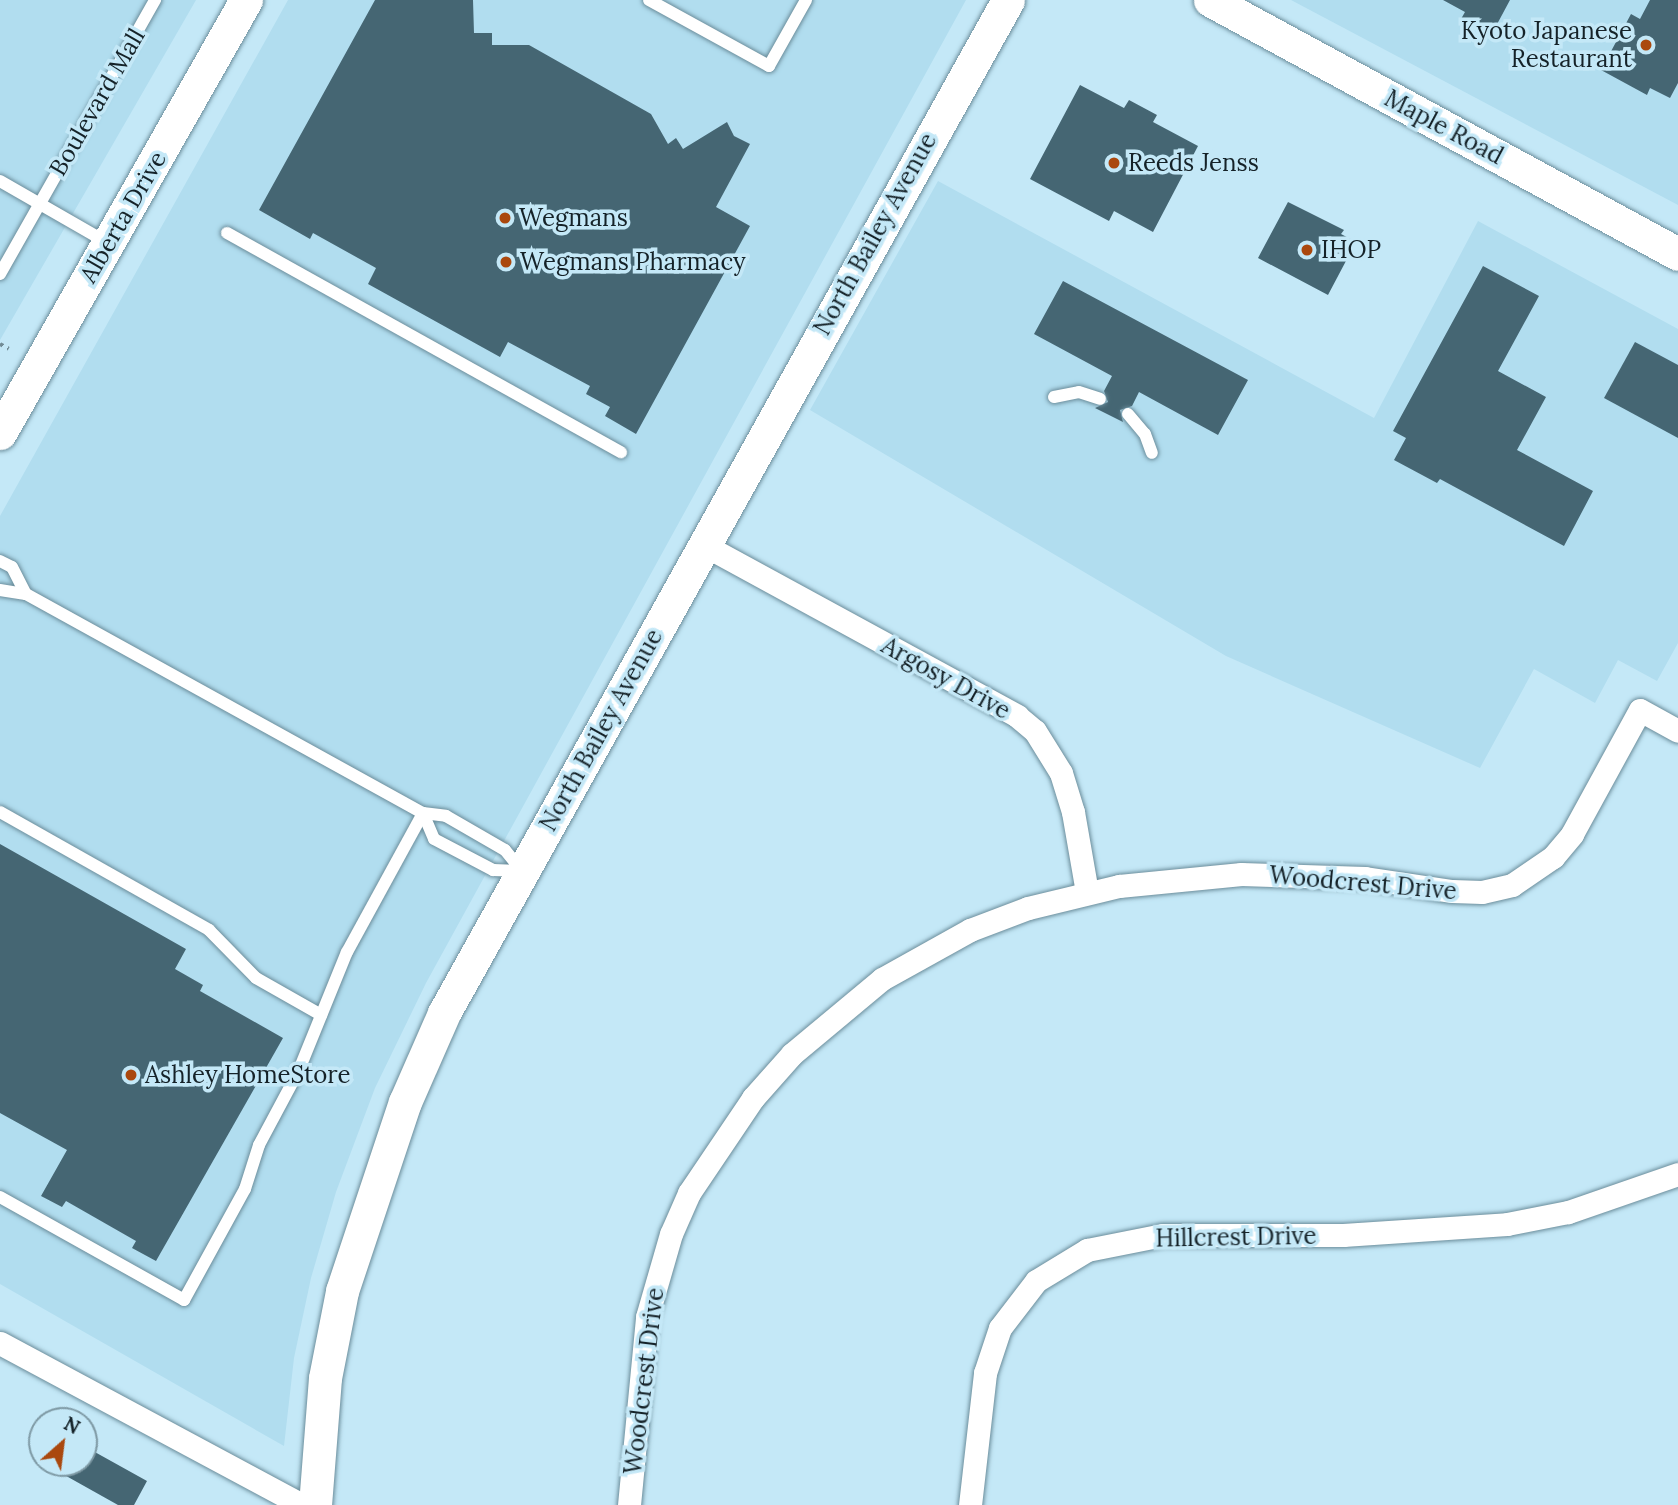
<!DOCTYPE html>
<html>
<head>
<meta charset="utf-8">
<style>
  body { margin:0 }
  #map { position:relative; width:1678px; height:1505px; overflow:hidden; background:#c4e8f7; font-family:Lora,serif }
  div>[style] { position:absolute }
  .built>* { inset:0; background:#b1ddef }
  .building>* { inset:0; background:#456673 }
  .path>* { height:3.5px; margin-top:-1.75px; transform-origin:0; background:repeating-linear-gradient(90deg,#728c96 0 3.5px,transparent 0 8.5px) }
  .roads { filter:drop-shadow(0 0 2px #6b8d9b) drop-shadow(0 0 2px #6b8d9b) }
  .lane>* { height:12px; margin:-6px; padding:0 6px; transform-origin:6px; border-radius:6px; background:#fff }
  .street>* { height:23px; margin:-11.5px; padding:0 11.5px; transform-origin:11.5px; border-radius:11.5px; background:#fff }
  .secondary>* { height:33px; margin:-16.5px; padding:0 16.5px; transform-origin:16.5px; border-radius:16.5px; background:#fff }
  .dots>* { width:19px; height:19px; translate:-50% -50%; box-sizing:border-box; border:4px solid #c4e8f7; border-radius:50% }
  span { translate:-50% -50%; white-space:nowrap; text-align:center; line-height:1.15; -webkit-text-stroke:7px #c4e8f7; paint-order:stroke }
  .poi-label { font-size:24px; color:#152228 }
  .right { translate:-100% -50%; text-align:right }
  .left { translate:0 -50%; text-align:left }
  .street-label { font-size:24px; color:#152228 }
  .north { position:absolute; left:28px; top:1407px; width:70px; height:70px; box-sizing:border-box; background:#c4e8f7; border:2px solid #7e99a4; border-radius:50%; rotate:28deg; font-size:19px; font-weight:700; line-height:28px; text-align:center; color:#152228 }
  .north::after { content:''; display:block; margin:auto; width:24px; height:32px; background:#aa480e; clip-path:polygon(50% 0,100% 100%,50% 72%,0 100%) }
</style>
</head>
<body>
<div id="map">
  <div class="built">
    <div style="clip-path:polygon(0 0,196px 0,0 340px)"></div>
    <div style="clip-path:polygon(288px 0,966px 0,426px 983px,375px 1088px,336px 1192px,311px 1278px,294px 1358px,284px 1446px,0 1284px,0 516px)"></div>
    <div style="clip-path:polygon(1291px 0,1678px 0,1678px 205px)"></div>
    <div style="clip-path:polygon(938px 181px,1374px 418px,1478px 221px,1678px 329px,1678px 643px,1657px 681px,1618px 660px,1595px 703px,1534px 669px,1480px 768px,1226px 656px,810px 410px)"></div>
  </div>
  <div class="building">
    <div style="clip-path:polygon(375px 0,473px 0,474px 33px,492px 33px,492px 45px,529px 45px,651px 114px,668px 144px,676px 138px,683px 149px,727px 122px,734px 136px,750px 144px,716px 207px,750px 226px,636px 434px,605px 416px,610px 407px,586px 394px,590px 386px,508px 342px,500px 357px,368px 284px,376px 268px,313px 233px,310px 239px,259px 210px)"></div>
    <div style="clip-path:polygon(1443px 0,1510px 0,1495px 28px,1491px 26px,1487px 33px,1461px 19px,1465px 12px)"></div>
    <div style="clip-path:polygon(1650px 0,1678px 0,1678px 83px,1670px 98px,1650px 88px,1647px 95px,1601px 70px,1631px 14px,1640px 19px)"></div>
    <div style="clip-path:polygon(1080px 85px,1124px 108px,1129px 100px,1157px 115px,1153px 122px,1198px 146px,1153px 232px,1114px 211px,1109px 221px,1030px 179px)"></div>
    <div style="clip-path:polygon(1288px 202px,1344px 230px,1341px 234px,1356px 242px,1328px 295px,1258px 258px)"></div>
    <div style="clip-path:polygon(1483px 266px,1539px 296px,1498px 371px,1546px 397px,1517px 450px,1593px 491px,1564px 546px,1440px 479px,1437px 483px,1394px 460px,1406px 438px,1393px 431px)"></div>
    <div style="clip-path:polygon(1063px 281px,1248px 380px,1218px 435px,1139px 392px,1132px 406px,1120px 410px,1123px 422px,1095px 408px,1108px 402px,1104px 391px,1112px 376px,1034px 334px)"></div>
    <div style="clip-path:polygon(1635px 342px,1678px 365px,1678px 438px,1604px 398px)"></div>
    <div style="clip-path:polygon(0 844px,186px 949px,175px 969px,203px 985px,200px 991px,283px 1038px,156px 1261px,132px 1248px,136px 1241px,66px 1201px,62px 1207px,41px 1196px,67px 1150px,0 1113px)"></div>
    <div style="clip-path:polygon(84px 1446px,147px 1481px,134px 1505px,118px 1505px,43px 1463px,84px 1463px)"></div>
  </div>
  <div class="path">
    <div style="left:0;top:344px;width:10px;rotate:29deg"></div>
  </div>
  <div class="roads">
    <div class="lane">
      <div style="left:649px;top:0;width:137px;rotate:28.8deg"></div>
      <div style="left:769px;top:66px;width:76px;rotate:-60.7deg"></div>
      <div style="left:0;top:181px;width:122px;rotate:29.9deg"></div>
      <div style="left:227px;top:233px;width:451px;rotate:29.1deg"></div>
      <div style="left:0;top:274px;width:315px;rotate:-60.5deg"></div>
      <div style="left:1054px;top:397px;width:25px;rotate:-11deg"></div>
      <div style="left:1079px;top:392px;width:22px;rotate:18deg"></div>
      <div style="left:1128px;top:414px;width:26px;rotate:50deg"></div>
      <div style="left:1145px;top:434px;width:20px;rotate:70deg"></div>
      <div style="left:0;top:561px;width:13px;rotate:27deg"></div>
      <div style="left:12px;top:567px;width:30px;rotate:63deg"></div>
      <div style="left:0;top:590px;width:26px;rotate:9deg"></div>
      <div style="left:26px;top:594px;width:453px;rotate:28.9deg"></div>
      <div style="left:423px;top:813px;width:23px;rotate:7deg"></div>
      <div style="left:446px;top:816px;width:68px;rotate:30deg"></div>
      <div style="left:505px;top:850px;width:27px;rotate:51deg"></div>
      <div style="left:0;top:812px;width:240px;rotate:29.4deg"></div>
      <div style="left:209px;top:930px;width:67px;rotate:45.6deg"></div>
      <div style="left:256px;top:978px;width:75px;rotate:29.6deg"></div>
      <div style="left:423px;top:813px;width:28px;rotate:67deg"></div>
      <div style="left:434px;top:839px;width:67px;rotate:27.7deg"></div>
      <div style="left:493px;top:870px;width:27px;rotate:2deg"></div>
      <div style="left:0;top:1197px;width:211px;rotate:29.2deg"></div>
      <div style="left:184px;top:1300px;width:127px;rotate:-61.2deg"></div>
      <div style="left:245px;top:1189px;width:46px;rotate:-72.3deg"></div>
      <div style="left:259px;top:1145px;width:85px;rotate:-61.9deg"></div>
      <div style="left:299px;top:1070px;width:127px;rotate:-67.9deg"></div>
      <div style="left:347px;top:952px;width:158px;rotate:-61.3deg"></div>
    </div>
    <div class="street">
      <div style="left:704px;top:545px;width:357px;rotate:28.6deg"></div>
      <div style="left:1017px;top:716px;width:23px;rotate:40deg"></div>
      <div style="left:1035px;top:731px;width:49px;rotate:58.2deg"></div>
      <div style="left:1061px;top:773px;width:41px;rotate:72.9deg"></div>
      <div style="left:1073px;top:812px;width:81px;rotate:80.1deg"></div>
      <div style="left:0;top:1343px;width:343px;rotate:28.2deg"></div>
      <div style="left:629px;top:1505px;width:189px;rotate:-84.5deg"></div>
      <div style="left:647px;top:1317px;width:86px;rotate:-73.9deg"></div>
      <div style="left:671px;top:1234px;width:45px;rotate:-66.3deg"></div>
      <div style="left:689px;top:1193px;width:115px;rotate:-56deg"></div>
      <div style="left:753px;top:1098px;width:59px;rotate:-48.4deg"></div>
      <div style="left:792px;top:1054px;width:117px;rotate:-39.8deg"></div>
      <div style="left:882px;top:979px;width:101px;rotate:-29.1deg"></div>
      <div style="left:970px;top:930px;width:62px;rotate:-20.8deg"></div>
      <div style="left:1028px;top:908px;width:94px;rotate:-13.6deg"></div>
      <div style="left:1119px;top:886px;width:123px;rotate:-5.6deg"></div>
      <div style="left:1241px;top:874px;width:124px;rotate:1.8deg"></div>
      <div style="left:1365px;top:878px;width:88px;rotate:8.5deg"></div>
      <div style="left:1452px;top:891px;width:30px;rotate:2deg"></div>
      <div style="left:1482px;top:892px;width:31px;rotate:-13deg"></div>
      <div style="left:1512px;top:885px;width:50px;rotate:-34.3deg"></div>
      <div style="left:1553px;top:857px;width:30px;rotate:-50deg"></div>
      <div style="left:1572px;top:834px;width:141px;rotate:-61.3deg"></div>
      <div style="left:1640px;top:710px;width:43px;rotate:28.9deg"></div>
      <div style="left:970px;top:1505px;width:133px;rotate:-83.5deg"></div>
      <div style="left:985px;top:1373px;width:47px;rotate:-71.6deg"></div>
      <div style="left:1000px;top:1328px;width:59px;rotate:-52.5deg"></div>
      <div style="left:1036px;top:1281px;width:60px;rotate:-31.3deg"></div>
      <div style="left:1087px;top:1250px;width:77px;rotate:-11.2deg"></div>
      <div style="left:1163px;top:1235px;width:180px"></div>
      <div style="left:1343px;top:1235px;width:164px;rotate:-3.8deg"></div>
      <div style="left:1507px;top:1224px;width:62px;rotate:-11.1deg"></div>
      <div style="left:1568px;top:1212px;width:116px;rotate:-19.1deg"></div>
    </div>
    <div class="secondary">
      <div style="left:1210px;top:0;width:532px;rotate:28.49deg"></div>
      <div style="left:0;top:433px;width:498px;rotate:-60.4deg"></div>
      <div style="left:315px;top:1505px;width:127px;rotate:-85.5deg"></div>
      <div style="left:325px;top:1378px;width:89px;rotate:-78.9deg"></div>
      <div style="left:342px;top:1291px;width:199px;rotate:-71.6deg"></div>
      <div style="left:405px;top:1102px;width:97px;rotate:-66.3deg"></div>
      <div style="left:444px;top:1013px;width:1159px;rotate:-60.89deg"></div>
    </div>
  </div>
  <div class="dots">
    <div style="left:1646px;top:45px;background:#aa480e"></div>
    <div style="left:1114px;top:163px;background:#aa480e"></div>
    <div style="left:505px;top:218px;background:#aa480e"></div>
    <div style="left:1307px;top:250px;background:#aa480e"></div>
    <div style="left:506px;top:262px;background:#aa480e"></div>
    <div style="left:131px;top:1075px;background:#aa480e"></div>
  </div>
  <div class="poi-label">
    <span class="right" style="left:1632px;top:45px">Kyoto Japanese<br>Restaurant</span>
    <span class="left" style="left:1128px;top:163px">Reeds Jenss</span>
    <span class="left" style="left:519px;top:218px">Wegmans</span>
    <span class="left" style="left:1321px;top:250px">IHOP</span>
    <span class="left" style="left:520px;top:262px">Wegmans Pharmacy</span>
    <span class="left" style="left:145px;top:1075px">Ashley HomeStore</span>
  </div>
  <div class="street-label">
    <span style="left:97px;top:102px;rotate:-60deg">Boulevard Mall</span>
    <span style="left:1444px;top:127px;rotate:28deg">Maple Road</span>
    <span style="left:123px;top:217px;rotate:-60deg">Alberta Drive</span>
    <span style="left:875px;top:234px;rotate:-61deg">North Bailey Avenue</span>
    <span style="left:946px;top:678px;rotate:29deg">Argosy Drive</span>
    <span style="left:601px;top:730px;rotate:-61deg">North Bailey Avenue</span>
    <span style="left:1363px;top:883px;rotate:5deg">Woodcrest Drive</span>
    <span style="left:1236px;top:1237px;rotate:-1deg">Hillcrest Drive</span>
    <span style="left:644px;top:1381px;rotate:-83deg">Woodcrest Drive</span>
  </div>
  <div class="north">N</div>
</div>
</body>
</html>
